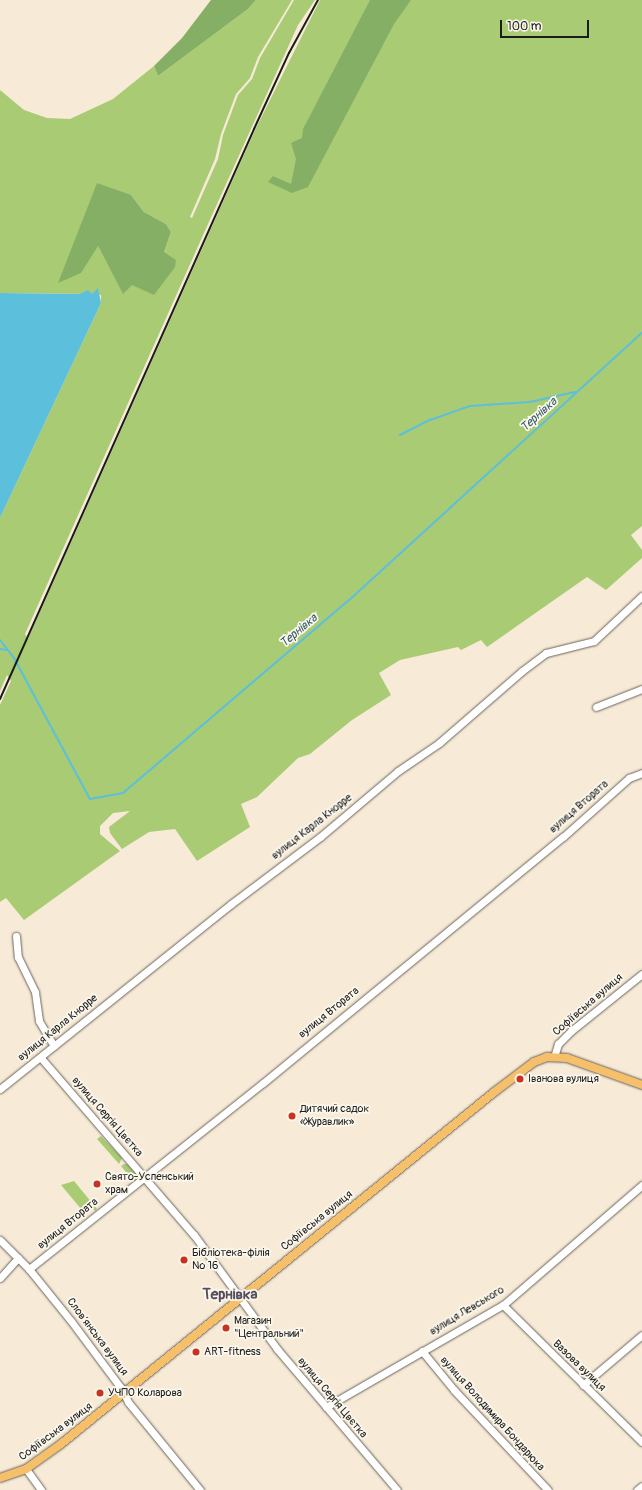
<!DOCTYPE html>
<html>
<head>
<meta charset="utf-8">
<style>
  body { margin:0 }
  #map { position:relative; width:642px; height:1490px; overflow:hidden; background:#f7ead6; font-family:Pangolin,sans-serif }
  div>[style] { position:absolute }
  .green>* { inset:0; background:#a9cb74 }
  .forest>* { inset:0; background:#86af66 }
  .water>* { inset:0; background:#5cbfdb }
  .stream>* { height:2px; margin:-1px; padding:0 1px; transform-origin:1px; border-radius:1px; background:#5cbfdb }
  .roads { filter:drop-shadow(0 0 1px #69645d) drop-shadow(0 0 1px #69645d) }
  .minor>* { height:7px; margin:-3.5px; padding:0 3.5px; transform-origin:3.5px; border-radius:3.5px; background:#fff }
  .major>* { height:8px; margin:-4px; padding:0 4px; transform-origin:4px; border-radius:4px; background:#f6c06b }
  .rail>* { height:2px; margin:-1px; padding:0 1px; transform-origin:1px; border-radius:1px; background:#1c1c1c }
  .dots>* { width:11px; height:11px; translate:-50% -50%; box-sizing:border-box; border:2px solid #fbf7ec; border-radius:50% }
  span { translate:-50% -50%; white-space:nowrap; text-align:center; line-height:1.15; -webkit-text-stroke:3.5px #fbf7ec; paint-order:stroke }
  .street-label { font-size:11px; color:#1c1c1c }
  .poi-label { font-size:11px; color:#1c1c1c }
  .left { translate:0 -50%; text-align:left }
  .water-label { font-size:12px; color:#365d68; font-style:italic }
  .district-label { font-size:15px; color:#554d5b; font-weight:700 }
  .scale { position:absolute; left:500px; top:20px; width:89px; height:18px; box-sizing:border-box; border:2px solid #1c1c1c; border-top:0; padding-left:5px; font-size:12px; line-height:14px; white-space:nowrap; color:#1c1c1c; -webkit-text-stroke:3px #fbf7ec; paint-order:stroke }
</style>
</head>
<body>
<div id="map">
  <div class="green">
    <div style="clip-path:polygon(evenodd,256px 0,292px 0,258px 57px,250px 78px,236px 94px,221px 134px,215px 159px,190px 217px,192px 218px,218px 159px,223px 135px,238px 95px,252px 79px,260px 58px,294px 0,315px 0,298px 25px,208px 224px,25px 634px,28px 639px,255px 130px,320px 0,642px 0,642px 526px,631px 535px,642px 550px,642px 558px,606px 590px,587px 577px,487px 647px,481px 640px,461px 650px,458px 647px,400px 660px,379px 673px,391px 695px,352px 720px,310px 754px,298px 758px,257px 797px,241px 804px,250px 827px,197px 861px,175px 829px,149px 832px,122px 849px,110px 833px,109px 827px,130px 811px,113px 813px,100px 826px,100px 834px,120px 851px,24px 920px,6px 898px,0 902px,0 705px,11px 681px,7px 675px,0 691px,0 518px,101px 303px,101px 295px,92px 294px,0 293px,0 90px,24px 110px,47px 118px,70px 119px,113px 99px,154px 66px,158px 76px,248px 9px,256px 0,131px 195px,144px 212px,166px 224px,171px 232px,164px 252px,123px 293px,98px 246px,131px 195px)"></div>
    <div style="clip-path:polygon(101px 1136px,122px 1158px,119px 1164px,97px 1139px)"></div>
    <div style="clip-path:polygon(124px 1164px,127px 1164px,139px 1177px,135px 1183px,121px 1166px)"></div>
    <div style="clip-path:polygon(74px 1181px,97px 1209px,95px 1211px,89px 1204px,82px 1210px,61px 1185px)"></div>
  </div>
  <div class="forest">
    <div style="clip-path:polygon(211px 0,256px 0,248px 9px,158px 76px,154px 66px,182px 38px)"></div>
    <div style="clip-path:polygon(370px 0,411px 0,394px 24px,308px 187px,292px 193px,268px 182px,273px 176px,291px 184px,296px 159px,291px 143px,302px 138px,303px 129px)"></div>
    <div style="clip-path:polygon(97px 183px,131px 195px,144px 212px,166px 224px,171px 232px,164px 252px,176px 260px,175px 267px,154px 295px,132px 285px,123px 294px,98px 246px,81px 273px,58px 283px)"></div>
  </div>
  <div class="water">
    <div style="clip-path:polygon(98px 288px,101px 303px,0 518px,0 293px,80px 294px,88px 290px,92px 294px)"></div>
  </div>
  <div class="stream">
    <div style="left:400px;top:435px;width:34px;rotate:-27deg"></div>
    <div style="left:430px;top:420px;width:42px;rotate:-19.3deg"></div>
    <div style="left:470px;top:406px;width:60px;rotate:-3.8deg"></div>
    <div style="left:530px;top:402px;width:46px;rotate:-12.5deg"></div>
    <div style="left:0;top:640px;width:23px;rotate:52deg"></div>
    <div style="left:14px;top:658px;width:160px;rotate:61.7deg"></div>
    <div style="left:90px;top:799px;width:34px;rotate:-10deg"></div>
    <div style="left:123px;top:793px;width:294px;rotate:-40.5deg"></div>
    <div style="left:347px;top:602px;width:399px;rotate:-42.4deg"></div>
    <div style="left:0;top:649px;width:7px;rotate:8deg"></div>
  </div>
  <div class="roads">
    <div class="minor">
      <div style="left:596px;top:707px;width:49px;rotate:-21.4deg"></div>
      <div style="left:16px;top:936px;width:21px;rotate:85deg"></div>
      <div style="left:18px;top:957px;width:39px;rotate:64deg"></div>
      <div style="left:35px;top:992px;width:29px;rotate:82deg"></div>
      <div style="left:39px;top:1021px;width:29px;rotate:59deg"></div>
      <div style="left:554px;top:1057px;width:14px;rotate:-73deg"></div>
      <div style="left:558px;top:1044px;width:18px;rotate:-45deg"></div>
      <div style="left:571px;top:1031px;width:91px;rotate:-38.8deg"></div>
      <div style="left:41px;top:1058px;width:234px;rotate:49.2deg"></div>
      <div style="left:194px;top:1235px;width:141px;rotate:53.9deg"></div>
      <div style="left:277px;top:1349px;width:185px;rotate:49.6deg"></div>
      <div style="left:0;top:1089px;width:296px;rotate:-38.7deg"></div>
      <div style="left:231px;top:904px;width:111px;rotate:-37deg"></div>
      <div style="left:320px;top:837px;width:102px;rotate:-40.2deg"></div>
      <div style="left:398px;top:771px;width:50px;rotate:-34.3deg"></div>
      <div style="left:439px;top:743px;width:110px;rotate:-40.9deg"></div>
      <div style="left:522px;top:671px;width:30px;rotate:-37deg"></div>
      <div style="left:546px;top:653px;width:49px;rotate:-14deg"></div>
      <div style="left:594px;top:641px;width:66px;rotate:-43.2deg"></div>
      <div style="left:0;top:1240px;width:41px;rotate:45deg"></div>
      <div style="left:29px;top:1269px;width:67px;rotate:51.1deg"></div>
      <div style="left:71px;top:1321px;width:84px;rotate:53.3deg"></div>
      <div style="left:121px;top:1388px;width:16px;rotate:63deg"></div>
      <div style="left:128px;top:1402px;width:114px;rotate:50.7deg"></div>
      <div style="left:29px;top:1269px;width:299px;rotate:-38.5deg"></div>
      <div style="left:263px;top:1083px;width:388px;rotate:-39.4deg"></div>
      <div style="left:563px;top:837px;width:89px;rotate:-41.8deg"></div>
      <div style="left:629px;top:778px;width:14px;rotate:-21deg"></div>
      <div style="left:0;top:1278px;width:27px;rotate:-48deg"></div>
      <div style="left:503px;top:1305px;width:195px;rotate:44.6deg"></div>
      <div style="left:422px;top:1351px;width:50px;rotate:50.6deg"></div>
      <div style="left:454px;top:1390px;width:137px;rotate:46.8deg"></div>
      <div style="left:583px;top:1385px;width:77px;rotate:-40.3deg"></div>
      <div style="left:326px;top:1407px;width:204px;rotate:-30deg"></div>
      <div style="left:503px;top:1305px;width:184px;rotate:-40.8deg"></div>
      <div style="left:26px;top:1469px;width:26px;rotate:54deg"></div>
      <div style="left:637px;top:1490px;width:6px;rotate:-39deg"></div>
    </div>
    <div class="major">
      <div style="left:0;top:1478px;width:28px;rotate:-19deg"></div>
      <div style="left:26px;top:1469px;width:43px;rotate:-35.5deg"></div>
      <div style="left:61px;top:1444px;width:557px;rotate:-39.09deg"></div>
      <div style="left:493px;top:1093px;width:51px;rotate:-37.1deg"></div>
      <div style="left:534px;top:1062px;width:14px;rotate:-21deg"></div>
      <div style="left:547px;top:1057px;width:20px;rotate:3deg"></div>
      <div style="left:567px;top:1058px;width:80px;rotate:19.8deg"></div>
    </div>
  </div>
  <div class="rail">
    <div style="left:0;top:699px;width:624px;rotate:-65.98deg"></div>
    <div style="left:254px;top:129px;width:84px;rotate:-65.3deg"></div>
    <div style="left:289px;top:53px;width:60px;rotate:-61.3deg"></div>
  </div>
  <div class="dots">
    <div style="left:520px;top:1079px;background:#c8321e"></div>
    <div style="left:292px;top:1116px;background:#c8321e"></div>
    <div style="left:97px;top:1184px;background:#c8321e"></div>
    <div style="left:184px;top:1260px;background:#c8321e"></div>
    <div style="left:226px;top:1328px;background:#c8321e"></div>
    <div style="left:196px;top:1352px;background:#c8321e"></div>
    <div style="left:100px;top:1393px;background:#c8321e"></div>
  </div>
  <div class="street-label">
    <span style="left:579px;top:807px;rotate:-41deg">вулиця Втората</span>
    <span style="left:312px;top:827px;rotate:-38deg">вулиця Карла Кнорре</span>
    <span style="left:588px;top:1005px;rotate:-41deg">Софіївська вулиця</span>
    <span style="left:329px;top:1013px;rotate:-39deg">вулиця Втората</span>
    <span style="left:58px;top:1028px;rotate:-39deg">вулиця Карла Кнорре</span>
    <span style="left:107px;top:1117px;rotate:49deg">вулиця Сергія Цвєтка</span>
    <span style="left:317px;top:1221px;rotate:-39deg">Софіївська вулиця</span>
    <span style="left:68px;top:1224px;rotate:-39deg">вулиця Втората</span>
    <span style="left:467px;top:1311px;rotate:-31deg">вулиця Левського</span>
    <span style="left:97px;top:1337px;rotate:53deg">Словʼянська вулиця</span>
    <span style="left:579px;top:1366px;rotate:44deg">Вазова вулиця</span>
    <span style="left:332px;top:1398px;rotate:50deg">вулиця Сергія Цвєтка</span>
    <span style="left:492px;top:1414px;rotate:48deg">вулиця Володимира Бондарюка</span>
    <span style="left:56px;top:1432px;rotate:-37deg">Софіївська вулиця</span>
  </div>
  <div class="poi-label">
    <span class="left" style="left:528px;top:1079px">Іванова вулиця</span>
    <span class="left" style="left:300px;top:1116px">Дитячий садок<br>«Журавлик»</span>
    <span class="left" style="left:105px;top:1184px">Свято-Успенський<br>храм</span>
    <span class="left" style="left:192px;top:1260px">Бібліотека-філія<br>№ 16</span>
    <span class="left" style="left:234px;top:1328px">Магазин<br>"Центральний"</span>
    <span class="left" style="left:204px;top:1352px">ART-fitness</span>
    <span class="left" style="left:108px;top:1393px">УЧПО Коларова</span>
  </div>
  <div class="water-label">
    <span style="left:539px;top:415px;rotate:-42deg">Тернівка</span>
    <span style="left:299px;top:631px;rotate:-40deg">Тернівка</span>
  </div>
  <div class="district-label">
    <span style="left:230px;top:1295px">Тернівка</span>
  </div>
  <div class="scale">100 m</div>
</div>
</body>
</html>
